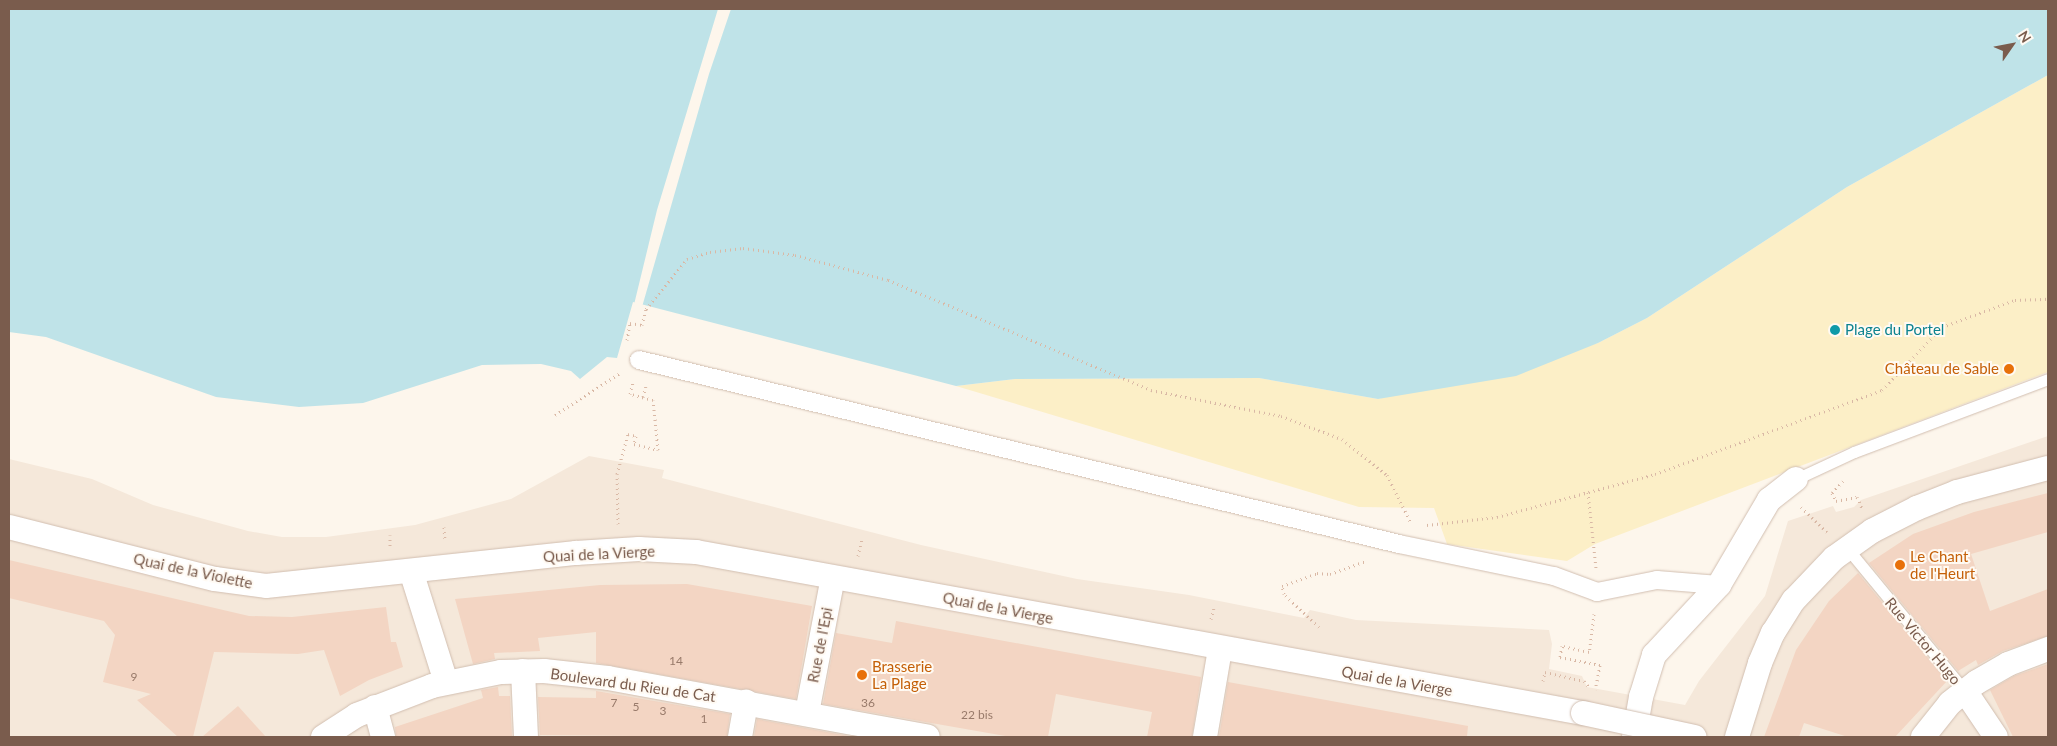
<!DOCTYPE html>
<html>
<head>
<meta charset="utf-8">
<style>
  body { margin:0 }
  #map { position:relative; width:2057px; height:746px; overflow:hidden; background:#fdf6ec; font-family:Lato,sans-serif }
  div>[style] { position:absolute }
  .residential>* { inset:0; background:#f5e8da }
  .sand>* { inset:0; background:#fcefc7 }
  .water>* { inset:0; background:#bfe3e8 }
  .pier>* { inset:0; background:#fdf6ec }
  .building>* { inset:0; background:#f3d5c3 }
  .path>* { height:3px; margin-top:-1.5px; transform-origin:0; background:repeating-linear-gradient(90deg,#d9b8a5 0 1px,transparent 0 5px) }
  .roads { filter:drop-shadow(0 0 1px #d1beb0) drop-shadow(0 0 1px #d1beb0) }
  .service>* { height:11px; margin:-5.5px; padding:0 5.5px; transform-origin:5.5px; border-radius:5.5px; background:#fff }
  .pedestrian>* { height:18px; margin:-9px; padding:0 9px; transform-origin:9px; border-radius:9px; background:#fff }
  .minor>* { height:24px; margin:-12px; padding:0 12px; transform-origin:12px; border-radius:12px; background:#fff }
  .bridges { filter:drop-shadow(0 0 1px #d1beb0) drop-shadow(0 0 1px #d1beb0) }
  .minor-bridge>* { height:24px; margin:-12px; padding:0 12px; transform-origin:12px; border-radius:12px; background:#fff }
  .dots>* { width:14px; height:14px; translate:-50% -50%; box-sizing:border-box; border:2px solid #fffaf3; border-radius:50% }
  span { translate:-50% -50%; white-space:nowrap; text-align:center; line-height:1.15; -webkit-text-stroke:4px #fffaf3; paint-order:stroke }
  .number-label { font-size:12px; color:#987a6a }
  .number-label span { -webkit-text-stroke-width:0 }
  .culture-label { font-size:15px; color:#0d838f }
  .left { translate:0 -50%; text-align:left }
  .food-label { font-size:15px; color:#c56008 }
  .right { translate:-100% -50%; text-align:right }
  .street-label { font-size:15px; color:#7a5c4d }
  .frame { position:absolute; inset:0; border:10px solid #7a5c4d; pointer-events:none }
  .north { position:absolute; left:1987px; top:20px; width:50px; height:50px; -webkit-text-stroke:4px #fffaf3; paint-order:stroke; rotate:57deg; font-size:14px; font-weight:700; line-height:20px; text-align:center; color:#7a5c4d }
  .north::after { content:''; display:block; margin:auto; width:18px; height:22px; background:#7a5c4d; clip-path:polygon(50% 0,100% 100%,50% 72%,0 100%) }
</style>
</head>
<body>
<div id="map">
  <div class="residential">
    <div style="clip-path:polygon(2048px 436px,2048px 737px,9px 737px,9px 459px,92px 479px,153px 505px,248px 531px,282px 537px,326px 537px,415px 525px,511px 499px,589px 456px,664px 470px,662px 478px,921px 545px,1077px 579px,1189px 595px,1304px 618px,1310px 610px,1356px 620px,1549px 630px,1552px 644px,1549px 669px,1582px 676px,1587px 687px,1685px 705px,1699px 681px,1765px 596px,1788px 521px,1833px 506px,1836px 512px,1854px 507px,1861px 500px)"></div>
  </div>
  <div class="sand">
    <div style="clip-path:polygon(2048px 75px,2048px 372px,1595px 544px,1567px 561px,1447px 544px,1434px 508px,1359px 507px,956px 386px,1015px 379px,1259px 378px,1378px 399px,1598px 343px,1647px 318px,1847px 187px)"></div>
  </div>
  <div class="water">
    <div style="clip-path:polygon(9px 9px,2048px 9px,2048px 75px,1847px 187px,1647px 318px,1598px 343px,1516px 376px,1378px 399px,1259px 378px,1015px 379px,956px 386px,633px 302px,617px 358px,607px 357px,580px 379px,571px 371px,541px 364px,482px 365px,363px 403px,299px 407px,216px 397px,46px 337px,9px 332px)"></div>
  </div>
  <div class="pier">
    <div style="clip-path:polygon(718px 9px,731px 9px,709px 74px,642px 307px,634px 305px,631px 317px,657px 210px)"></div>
  </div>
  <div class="building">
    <div style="clip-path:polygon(2048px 493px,2048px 532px,1971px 554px,1990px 611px,2048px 589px,2048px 636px,2003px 651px,1978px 665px,1976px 660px,1958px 671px,1869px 563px,1913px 534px,1974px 512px)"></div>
    <div style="clip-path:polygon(9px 560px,249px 616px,292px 617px,386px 607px,391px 642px,396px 642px,403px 667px,369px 680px,340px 696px,324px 650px,298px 654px,214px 652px,193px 737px,178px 737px,137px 700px,151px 694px,103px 682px,115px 635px,104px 621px,9px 598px)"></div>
    <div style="clip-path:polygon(1858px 573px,1947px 681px,1895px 737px,1848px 737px,1804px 723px,1799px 737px,1764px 737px,1796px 650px,1829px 601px)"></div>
    <div style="clip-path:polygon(687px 584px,812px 606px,796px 699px,596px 663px,596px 632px,538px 638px,540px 651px,494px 653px,495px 659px,473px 664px,455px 599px,600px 585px)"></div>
    <div style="clip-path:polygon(896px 621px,1201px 677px,1192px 737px,1147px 737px,1152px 712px,1056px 694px,1048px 737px,1011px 737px,823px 704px,836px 633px,892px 643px)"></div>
    <div style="clip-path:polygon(2048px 664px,2048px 737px,2013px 737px,1990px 690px,2014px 676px)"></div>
    <div style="clip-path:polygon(1228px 682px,1468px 726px,1467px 737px,1219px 737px)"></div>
    <div style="clip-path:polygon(498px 687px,499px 696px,510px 696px,512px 737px,396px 737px,395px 727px,483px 698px,481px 690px)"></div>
    <div style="clip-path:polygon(596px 691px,730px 714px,727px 737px,540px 735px,538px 697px,596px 698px)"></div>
    <div style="clip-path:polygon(238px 706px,266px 737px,202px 737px)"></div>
    <div style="clip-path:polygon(757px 719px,854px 737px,754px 737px)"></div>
  </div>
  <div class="path">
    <div style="left:627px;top:340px;width:17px;rotate:-80deg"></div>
    <div style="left:630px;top:323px;width:12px;rotate:9deg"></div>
    <div style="left:642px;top:325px;width:16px;rotate:-76deg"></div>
    <div style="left:646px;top:309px;width:65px;rotate:-50.6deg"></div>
    <div style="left:687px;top:259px;width:24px;rotate:-17deg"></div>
    <div style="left:710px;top:252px;width:33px;rotate:-7deg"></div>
    <div style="left:743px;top:248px;width:52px;rotate:7.7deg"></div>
    <div style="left:795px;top:255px;width:96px;rotate:15deg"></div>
    <div style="left:888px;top:280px;width:285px;rotate:22.7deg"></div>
    <div style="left:1151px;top:390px;width:133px;rotate:11.3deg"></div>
    <div style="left:1281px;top:416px;width:65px;rotate:20.7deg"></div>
    <div style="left:1342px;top:439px;width:58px;rotate:38.7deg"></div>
    <div style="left:1387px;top:475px;width:54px;rotate:63.4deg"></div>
    <div style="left:643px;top:397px;width:11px;rotate:-75deg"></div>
    <div style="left:555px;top:415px;width:77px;rotate:-32.9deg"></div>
    <div style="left:1843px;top:481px;width:16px;rotate:133deg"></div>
    <div style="left:1832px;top:493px;width:9px;rotate:63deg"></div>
    <div style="left:1836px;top:501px;width:21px;rotate:-11deg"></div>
    <div style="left:1857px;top:497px;width:12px;rotate:66deg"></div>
    <div style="left:1588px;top:492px;width:76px;rotate:84deg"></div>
    <div style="left:1801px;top:507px;width:36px;rotate:44deg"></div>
    <div style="left:618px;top:524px;width:50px;rotate:-91.1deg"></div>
    <div style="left:617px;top:474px;width:41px;rotate:-74.6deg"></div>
    <div style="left:628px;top:434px;width:8px;rotate:14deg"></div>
    <div style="left:636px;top:436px;width:8px;rotate:104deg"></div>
    <div style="left:634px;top:444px;width:25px;rotate:14deg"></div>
    <div style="left:658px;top:450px;width:50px;rotate:-95.7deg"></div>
    <div style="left:653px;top:400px;width:24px;rotate:-165deg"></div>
    <div style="left:630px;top:394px;width:12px;rotate:-76deg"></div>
    <div style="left:1427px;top:525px;width:70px;rotate:-6.5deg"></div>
    <div style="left:1497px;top:517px;width:164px;rotate:-15.2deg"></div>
    <div style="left:1655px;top:474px;width:242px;rotate:-20.3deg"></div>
    <div style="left:1882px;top:390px;width:87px;rotate:-46.4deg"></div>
    <div style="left:1942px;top:327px;width:78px;rotate:-20.3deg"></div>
    <div style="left:2015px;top:300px;width:33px;rotate:-2deg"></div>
    <div style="left:444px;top:527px;width:14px;rotate:86deg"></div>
    <div style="left:390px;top:535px;width:13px;rotate:90deg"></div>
    <div style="left:858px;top:556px;width:17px;rotate:-77deg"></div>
    <div style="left:1594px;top:614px;width:38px;rotate:97deg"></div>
    <div style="left:1589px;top:652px;width:28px;rotate:-167deg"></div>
    <div style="left:1562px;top:646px;width:11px;rotate:100deg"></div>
    <div style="left:1560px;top:657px;width:41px;rotate:11.3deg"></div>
    <div style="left:1600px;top:665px;width:25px;rotate:101deg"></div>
    <div style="left:1211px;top:619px;width:11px;rotate:-75deg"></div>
    <div style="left:1319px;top:627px;width:48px;rotate:-136.7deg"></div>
    <div style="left:1284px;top:594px;width:8px;rotate:-104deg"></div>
    <div style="left:1282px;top:586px;width:37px;rotate:-20deg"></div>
    <div style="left:1317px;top:573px;width:13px;rotate:4deg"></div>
    <div style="left:1330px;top:574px;width:38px;rotate:-20deg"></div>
    <div style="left:1543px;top:681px;width:9px;rotate:-77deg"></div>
    <div style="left:1545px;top:672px;width:40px;rotate:13deg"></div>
    <div style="left:1584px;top:681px;width:8px;rotate:50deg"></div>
  </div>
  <div class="roads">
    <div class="service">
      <div style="left:1796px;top:479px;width:64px;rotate:-25deg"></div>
      <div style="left:1854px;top:452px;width:207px;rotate:-20.6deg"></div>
      <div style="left:1847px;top:548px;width:185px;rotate:50.5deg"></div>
    </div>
    <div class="pedestrian">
      <div style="left:639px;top:360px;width:782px;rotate:13.61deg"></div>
      <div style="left:1399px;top:544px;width:158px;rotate:11.7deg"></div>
      <div style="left:1554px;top:576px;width:46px;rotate:20.4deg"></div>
      <div style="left:1597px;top:592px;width:61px;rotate:-11.3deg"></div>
      <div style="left:1657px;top:580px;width:62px;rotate:4.6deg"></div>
    </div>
    <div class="minor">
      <div style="left:9px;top:527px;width:212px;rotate:14.2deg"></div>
      <div style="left:215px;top:579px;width:51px;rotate:7.8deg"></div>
      <div style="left:266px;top:586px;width:312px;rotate:-6.1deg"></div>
      <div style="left:576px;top:553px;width:63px;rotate:-3.6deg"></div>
      <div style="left:639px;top:549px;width:57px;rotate:3deg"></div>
      <div style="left:696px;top:552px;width:901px;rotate:10.29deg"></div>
      <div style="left:411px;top:571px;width:116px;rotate:72.5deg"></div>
      <div style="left:523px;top:671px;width:66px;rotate:87.4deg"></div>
      <div style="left:1965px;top:691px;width:55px;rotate:56deg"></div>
      <div style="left:375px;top:707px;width:31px;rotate:75deg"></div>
      <div style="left:807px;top:713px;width:138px;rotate:-79.2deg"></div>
      <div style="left:323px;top:737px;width:40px;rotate:-32.9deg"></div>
      <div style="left:357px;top:715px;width:80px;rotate:-21.1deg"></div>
      <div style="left:432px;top:686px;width:70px;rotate:-11.5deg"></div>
      <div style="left:501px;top:672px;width:43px;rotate:-1.3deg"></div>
      <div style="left:544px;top:671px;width:64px;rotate:6.2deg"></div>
      <div style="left:608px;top:678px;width:325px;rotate:10.4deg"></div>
      <div style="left:740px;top:737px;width:36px;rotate:-80deg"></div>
      <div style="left:1205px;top:737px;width:89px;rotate:-80.3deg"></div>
      <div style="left:1634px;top:737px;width:41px;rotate:-80.1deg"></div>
      <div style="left:1641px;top:697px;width:44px;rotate:-72.8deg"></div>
      <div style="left:1654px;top:655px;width:96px;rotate:-47.1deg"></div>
      <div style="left:1719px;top:585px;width:99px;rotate:-59.5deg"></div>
      <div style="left:1769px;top:500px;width:34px;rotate:-38deg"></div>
      <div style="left:1737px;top:737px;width:77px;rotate:-72.7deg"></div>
      <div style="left:1760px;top:663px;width:33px;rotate:-67deg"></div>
      <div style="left:1773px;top:633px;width:39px;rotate:-58deg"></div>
      <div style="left:1794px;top:600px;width:58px;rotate:-46.4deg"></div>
      <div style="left:1834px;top:558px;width:47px;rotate:-35.4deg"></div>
      <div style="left:1872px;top:531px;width:51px;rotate:-27.1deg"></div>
      <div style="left:1917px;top:508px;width:43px;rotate:-21.8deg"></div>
      <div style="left:1957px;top:492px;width:94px;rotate:-14.8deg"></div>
      <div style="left:1923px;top:737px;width:43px;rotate:-51.5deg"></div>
      <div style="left:1950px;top:703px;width:34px;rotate:-38deg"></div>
      <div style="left:1977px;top:682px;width:36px;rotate:-30deg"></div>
      <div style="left:2008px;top:664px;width:43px;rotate:-20.6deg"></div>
    </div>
  </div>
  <div class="bridges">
    <div class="minor-bridge">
      <div style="left:1583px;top:713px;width:114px;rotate:12.2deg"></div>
    </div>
  </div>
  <div class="dots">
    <div style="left:1835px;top:330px;background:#0f9aa8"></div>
    <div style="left:2009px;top:369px;background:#e8710a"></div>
    <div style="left:1900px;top:565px;background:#e8710a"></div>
    <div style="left:862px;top:675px;background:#e8710a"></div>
  </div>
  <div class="number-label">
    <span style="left:676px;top:661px">14</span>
    <span style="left:134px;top:677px">9</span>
    <span style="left:614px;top:703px">7</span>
    <span style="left:868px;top:703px">36</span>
    <span style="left:636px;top:707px">5</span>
    <span style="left:663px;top:711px">3</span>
    <span style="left:977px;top:715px">22 bis</span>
    <span style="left:704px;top:719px">1</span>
  </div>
  <div class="culture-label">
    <span class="left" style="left:1845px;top:330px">Plage du Portel</span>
  </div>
  <div class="food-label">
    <span class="right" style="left:1999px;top:369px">Château de Sable</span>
    <span class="left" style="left:1910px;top:565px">Le Chant<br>de l'Heurt</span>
    <span class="left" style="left:872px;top:675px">Brasserie<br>La Plage</span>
  </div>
  <div class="street-label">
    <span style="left:599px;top:554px;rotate:-3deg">Quai de la Vierge</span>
    <span style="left:193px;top:571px;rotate:12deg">Quai de la Violette</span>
    <span style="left:998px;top:608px;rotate:11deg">Quai de la Vierge</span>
    <span style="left:1923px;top:641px;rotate:50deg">Rue Victor Hugo</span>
    <span style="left:820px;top:645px;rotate:-79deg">Rue de l'Epi</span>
    <span style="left:1397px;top:681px;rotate:10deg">Quai de la Vierge</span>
    <span style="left:633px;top:685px;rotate:8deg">Boulevard du Rieu de Cat</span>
  </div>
  <div class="frame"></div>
  <div class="north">N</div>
</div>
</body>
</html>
